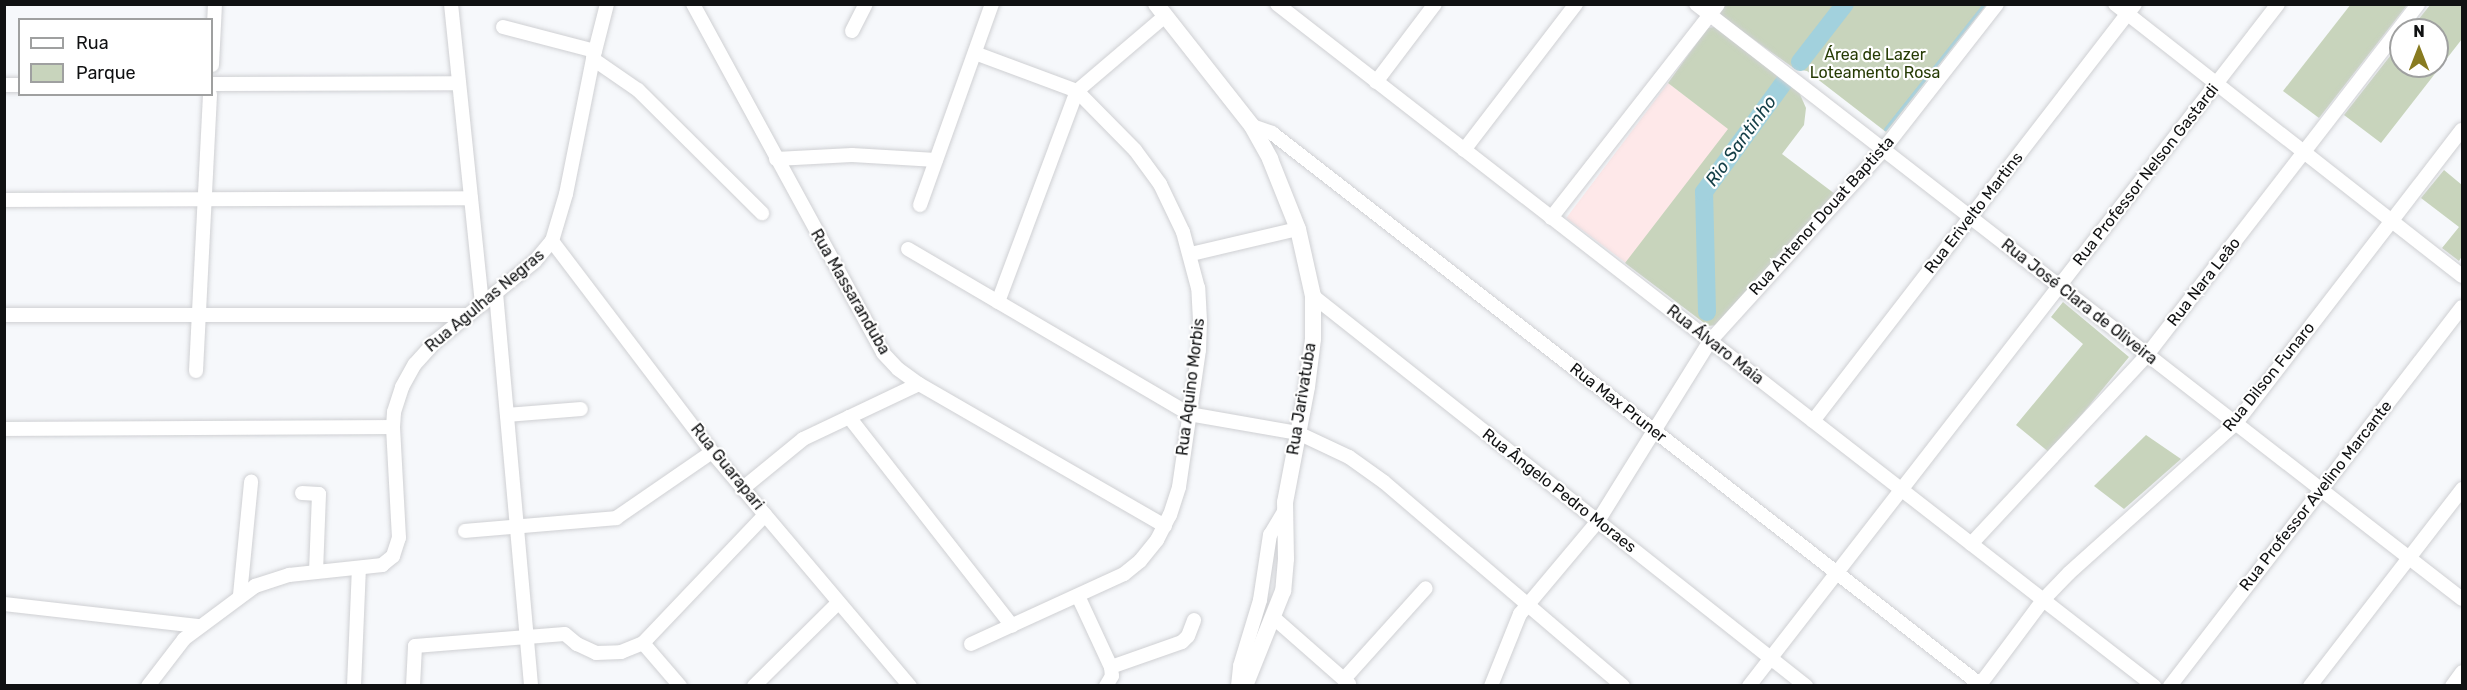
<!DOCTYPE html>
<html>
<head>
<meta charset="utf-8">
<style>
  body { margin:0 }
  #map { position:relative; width:2467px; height:690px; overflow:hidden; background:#f6f8fb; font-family:Rubik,sans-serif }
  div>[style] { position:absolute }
  .education>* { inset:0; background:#fee8e9; transform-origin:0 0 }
  .green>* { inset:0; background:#c8d4bc }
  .stream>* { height:3px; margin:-1.5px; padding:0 1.5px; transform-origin:1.5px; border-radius:1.5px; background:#a2d1dd }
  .river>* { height:18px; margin:-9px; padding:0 9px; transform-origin:9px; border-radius:9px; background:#a2d1dd }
  .roads { filter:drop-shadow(0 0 2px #cfd0d3) drop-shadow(0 0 2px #cfd0d3) }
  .minor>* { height:14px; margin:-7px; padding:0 7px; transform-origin:7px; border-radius:7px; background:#fff }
  .major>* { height:16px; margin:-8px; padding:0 8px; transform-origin:8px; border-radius:8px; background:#fff }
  span { translate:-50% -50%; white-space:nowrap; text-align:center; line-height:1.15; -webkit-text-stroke:4.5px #fff; paint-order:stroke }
  .park-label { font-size:16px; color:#263b04 }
  .street-label { font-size:16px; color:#101112 }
  .water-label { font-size:18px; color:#133e47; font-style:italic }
  .frame { position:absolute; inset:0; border:6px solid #101112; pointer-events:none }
  .legend { position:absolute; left:18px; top:18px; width:195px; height:78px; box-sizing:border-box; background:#fff; border:2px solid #9fa0a0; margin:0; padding:8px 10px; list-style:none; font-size:18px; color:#101112 }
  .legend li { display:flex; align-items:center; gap:12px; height:30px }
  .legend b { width:30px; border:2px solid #9fa0a0 }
  .north { position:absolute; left:2389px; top:18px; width:60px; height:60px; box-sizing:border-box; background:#fff; border:2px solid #9fa0a0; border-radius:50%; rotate:0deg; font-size:16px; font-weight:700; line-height:24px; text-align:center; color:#101112 }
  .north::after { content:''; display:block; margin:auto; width:21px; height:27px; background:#887b21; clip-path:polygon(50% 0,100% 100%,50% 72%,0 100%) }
</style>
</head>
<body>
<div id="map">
  <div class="education">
    <div style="left:1668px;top:83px;width:76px;height:169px;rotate:37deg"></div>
  </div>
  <div class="green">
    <div style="clip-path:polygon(1725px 4px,1986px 5px,1886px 132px,1807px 71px,1795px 69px,1721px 16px,1721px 10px)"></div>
    <div style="clip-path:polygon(2351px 4px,2407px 5px,2319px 118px,2283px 91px)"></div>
    <div style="clip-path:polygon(2430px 5px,2462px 5px,2462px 39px,2381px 143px,2344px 115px,2401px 42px,2401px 66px,2437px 66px,2437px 30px,2410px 30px)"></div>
    <div style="clip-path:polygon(1714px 27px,1799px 92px,1806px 108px,1804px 125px,1782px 154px,1835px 194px,1717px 325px,1708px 326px,1625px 263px,1728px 129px,1668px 83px,1702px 36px,1708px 28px)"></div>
    <div style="clip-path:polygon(2444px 170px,2462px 185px,2462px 256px,2459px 261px,2442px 248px,2459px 227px,2421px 198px)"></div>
    <div style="clip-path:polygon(2063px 302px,2129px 357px,2050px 453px,2016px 425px,2083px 344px,2051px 317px)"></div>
    <div style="clip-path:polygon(2146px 435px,2181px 459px,2124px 509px,2094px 486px)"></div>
  </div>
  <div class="stream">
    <div style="left:1885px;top:129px;width:159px;rotate:-51.6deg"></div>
  </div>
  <div class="river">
    <div style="left:1800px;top:62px;width:73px;rotate:-52.2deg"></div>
    <div style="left:1707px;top:312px;width:120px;rotate:-91.4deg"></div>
    <div style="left:1704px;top:192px;width:137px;rotate:-53.9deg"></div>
  </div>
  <div class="roads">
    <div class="minor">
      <div style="left:451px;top:4px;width:302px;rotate:84.1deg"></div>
      <div style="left:693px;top:4px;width:397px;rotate:61.4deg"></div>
      <div style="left:883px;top:353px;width:22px;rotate:47deg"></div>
      <div style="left:898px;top:369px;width:26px;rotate:36deg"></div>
      <div style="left:919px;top:384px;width:284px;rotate:30deg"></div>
      <div style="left:1277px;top:4px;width:1111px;rotate:37.87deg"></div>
      <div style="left:1696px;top:4px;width:970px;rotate:37.84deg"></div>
      <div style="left:2115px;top:4px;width:441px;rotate:38.1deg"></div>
      <div style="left:503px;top:27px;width:95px;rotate:14.6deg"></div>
      <div style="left:852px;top:31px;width:30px;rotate:-63deg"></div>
      <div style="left:593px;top:59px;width:55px;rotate:34.6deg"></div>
      <div style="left:638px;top:90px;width:175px;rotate:44.8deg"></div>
      <div style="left:212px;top:65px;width:61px;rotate:-87.2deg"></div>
      <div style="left:1376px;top:82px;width:98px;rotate:-52.9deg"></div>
      <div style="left:212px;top:84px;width:247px;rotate:-0.2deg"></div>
      <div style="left:4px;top:85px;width:16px"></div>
      <div style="left:1252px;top:126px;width:21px;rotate:19deg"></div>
      <div style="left:1272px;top:133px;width:900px;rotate:37.91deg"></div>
      <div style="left:1464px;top:150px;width:184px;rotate:-52.5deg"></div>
      <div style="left:776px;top:159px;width:76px;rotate:-3deg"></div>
      <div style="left:852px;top:155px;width:84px;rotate:3.4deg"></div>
      <div style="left:4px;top:200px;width:467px;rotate:-0.2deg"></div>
      <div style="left:920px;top:205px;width:214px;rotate:-70.3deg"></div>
      <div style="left:1551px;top:218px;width:271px;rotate:-52deg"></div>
      <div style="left:552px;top:241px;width:265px;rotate:52.8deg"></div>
      <div style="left:712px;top:452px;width:307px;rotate:49.8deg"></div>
      <div style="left:908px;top:249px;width:326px;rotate:30.4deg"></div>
      <div style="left:1189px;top:414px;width:111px;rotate:9.9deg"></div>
      <div style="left:1298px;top:433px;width:56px;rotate:25.2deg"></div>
      <div style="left:1349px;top:457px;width:43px;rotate:35.5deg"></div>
      <div style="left:1384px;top:482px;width:314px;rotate:40.5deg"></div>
      <div style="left:1191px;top:254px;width:110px;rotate:-13.2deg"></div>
      <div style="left:496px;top:293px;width:395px;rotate:84.9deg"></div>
      <div style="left:1313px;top:296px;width:629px;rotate:38.35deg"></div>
      <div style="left:998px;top:302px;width:225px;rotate:-69.5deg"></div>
      <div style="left:1077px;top:91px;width:116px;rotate:-40.4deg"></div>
      <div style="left:4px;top:315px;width:462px"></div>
      <div style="left:196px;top:371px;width:277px;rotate:-87.1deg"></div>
      <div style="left:507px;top:415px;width:74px;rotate:-4.6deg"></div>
      <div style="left:849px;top:417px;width:265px;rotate:52deg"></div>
      <div style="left:1813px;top:421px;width:527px;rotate:-52.33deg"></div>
      <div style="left:4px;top:429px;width:389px;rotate:-0.3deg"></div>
      <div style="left:742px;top:489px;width:79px;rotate:-39.3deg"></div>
      <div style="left:803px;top:439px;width:128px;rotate:-25.4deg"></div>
      <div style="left:302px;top:493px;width:17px;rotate:3deg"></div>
      <div style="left:319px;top:494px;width:78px;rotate:92.2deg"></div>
      <div style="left:465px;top:531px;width:152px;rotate:-4.9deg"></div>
      <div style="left:616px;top:518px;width:116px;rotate:-34.5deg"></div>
      <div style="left:1971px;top:544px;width:258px;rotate:-47deg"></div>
      <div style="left:2147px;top:355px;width:443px;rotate:-52.3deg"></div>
      <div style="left:240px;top:595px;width:114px;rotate:-84.4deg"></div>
      <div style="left:1078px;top:596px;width:78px;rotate:65.1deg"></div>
      <div style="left:1111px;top:667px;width:9px;rotate:84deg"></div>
      <div style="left:1112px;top:676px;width:12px;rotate:121deg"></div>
      <div style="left:4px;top:604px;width:195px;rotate:6.5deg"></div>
      <div style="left:1274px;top:618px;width:100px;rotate:41.3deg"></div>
      <div style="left:643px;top:643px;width:57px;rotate:49.3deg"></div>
      <div style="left:971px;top:644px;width:168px;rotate:-24.6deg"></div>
      <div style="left:1124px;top:574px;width:21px;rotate:-39deg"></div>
      <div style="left:1140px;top:561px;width:27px;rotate:-51deg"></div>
      <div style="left:1157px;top:540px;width:28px;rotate:-63deg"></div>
      <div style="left:1170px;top:515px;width:29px;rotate:-72deg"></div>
      <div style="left:1179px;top:487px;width:138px;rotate:-81.7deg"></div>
      <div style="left:1199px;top:350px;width:29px;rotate:-88deg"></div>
      <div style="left:1200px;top:321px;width:33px;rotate:-93deg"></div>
      <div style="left:1198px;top:288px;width:58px;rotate:-105deg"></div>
      <div style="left:1183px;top:232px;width:53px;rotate:-115.6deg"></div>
      <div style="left:1160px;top:184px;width:42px;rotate:-126.3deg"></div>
      <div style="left:1135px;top:150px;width:83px;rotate:-134.5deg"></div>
      <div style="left:1077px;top:91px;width:109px;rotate:-159.6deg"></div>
      <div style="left:1111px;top:667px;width:75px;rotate:-19.4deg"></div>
      <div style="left:1182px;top:642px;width:8px;rotate:-45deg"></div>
      <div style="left:1188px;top:636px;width:17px;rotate:-69deg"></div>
      <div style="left:1344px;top:679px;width:122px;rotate:-48deg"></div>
      <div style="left:148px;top:686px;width:59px;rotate:-52.5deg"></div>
      <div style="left:184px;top:639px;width:89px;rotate:-36.7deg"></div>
      <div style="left:255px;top:586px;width:36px;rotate:-18deg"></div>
      <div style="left:289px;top:575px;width:94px;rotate:-6.1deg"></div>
      <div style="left:382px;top:565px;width:14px;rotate:-39deg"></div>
      <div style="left:393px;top:556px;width:19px;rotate:-72deg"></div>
      <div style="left:399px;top:538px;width:111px;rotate:-93.1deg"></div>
      <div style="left:393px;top:427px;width:15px;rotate:-86deg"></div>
      <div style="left:394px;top:412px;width:26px;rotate:-72deg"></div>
      <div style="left:402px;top:387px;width:26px;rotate:-61deg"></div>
      <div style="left:415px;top:364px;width:31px;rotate:-48deg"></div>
      <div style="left:436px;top:341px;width:127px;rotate:-38.9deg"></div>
      <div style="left:535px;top:261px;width:26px;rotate:-50deg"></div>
      <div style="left:552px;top:241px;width:49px;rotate:-73.4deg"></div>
      <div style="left:566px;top:194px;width:138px;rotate:-78.7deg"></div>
      <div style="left:593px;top:59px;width:57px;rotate:-75.7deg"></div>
      <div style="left:354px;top:686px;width:118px;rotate:-87.6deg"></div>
      <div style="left:413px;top:686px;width:40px;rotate:-87.1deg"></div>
      <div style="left:415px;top:646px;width:150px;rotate:-4.6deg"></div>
      <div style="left:565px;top:634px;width:16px;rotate:40deg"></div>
      <div style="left:577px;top:644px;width:21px;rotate:25deg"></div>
      <div style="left:596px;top:653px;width:25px;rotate:-2deg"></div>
      <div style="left:621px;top:652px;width:24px;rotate:-22deg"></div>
      <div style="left:643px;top:643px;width:177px;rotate:-46.4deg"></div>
      <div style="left:754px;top:686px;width:118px;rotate:-44.7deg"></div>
      <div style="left:1238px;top:686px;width:20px;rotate:-84deg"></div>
      <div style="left:1240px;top:666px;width:69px;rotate:-73.1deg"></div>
      <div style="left:1260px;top:600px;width:66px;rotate:-81.3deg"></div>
      <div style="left:1270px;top:535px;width:27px;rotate:-59deg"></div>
      <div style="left:1491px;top:686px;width:78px;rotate:-68.1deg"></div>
      <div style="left:1520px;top:614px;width:121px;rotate:-50deg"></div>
      <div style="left:1598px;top:521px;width:212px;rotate:-58.1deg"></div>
      <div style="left:1710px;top:341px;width:258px;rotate:-47.8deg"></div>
      <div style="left:1883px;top:150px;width:185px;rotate:-52deg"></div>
      <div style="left:1749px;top:686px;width:863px;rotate:-52.2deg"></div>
      <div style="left:1979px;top:686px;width:107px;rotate:-53.3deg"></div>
      <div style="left:2043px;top:600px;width:37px;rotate:-46deg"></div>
      <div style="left:2069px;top:573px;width:224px;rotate:-41.9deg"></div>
      <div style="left:2236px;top:423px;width:370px;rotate:-52.4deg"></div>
      <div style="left:2170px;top:686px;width:478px;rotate:-52.4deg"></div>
      <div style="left:2310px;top:686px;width:249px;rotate:-52.3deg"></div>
      <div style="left:2452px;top:686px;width:17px;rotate:-54deg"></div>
    </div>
    <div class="major">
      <div style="left:1156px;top:4px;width:155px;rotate:51.8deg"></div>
      <div style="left:1252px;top:126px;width:38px;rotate:61deg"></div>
      <div style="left:1270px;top:159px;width:75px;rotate:68.2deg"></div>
      <div style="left:1298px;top:229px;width:69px;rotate:77.4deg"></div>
      <div style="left:1313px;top:296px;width:43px;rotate:90deg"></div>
      <div style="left:1313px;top:339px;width:48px;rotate:97.1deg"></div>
      <div style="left:1307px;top:387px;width:117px;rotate:100.8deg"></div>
      <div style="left:1285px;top:502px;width:57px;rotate:89deg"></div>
      <div style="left:1286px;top:559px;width:32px;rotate:95deg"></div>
      <div style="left:1283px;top:591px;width:102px;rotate:111.8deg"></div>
    </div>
  </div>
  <div class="park-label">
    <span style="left:1875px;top:64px">Área de Lazer<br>Loteamento Rosa</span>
  </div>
  <div class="street-label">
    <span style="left:2146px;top:175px;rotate:-52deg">Rua Professor Nelson Gastardi</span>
    <span style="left:1974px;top:213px;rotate:-52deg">Rua Erivelto Martins</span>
    <span style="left:1822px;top:216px;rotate:-48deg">Rua Antenor Douat Baptista</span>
    <span style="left:2204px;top:282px;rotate:-52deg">Rua Nara Leão</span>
    <span style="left:850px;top:292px;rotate:60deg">Rua Massaranduba</span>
    <span style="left:485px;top:301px;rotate:-40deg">Rua Agulhas Negras</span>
    <span style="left:2079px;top:302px;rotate:38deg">Rua José Clara de Oliveira</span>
    <span style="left:1715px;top:345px;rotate:38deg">Rua Álvaro Maia</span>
    <span style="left:2269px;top:377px;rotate:-51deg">Rua Dilson Funaro</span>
    <span style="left:1191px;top:387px;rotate:-83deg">Rua Aquino Morbis</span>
    <span style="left:1302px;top:399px;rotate:-81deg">Rua Jarivatuba</span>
    <span style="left:1618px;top:403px;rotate:38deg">Rua Max Pruner</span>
    <span style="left:727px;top:467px;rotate:51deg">Rua Guarapari</span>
    <span style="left:1559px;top:491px;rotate:38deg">Rua Ângelo Pedro Moraes</span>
    <span style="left:2316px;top:496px;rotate:-52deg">Rua Professor Avelino Marcante</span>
  </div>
  <div class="water-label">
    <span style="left:1741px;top:141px;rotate:-54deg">Rio Santinho</span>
  </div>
  <div class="frame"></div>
  <ul class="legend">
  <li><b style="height:8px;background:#fff"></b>Rua</li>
  <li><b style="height:16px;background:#c8d4bc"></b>Parque</li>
  </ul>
  <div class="north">N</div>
</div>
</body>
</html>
